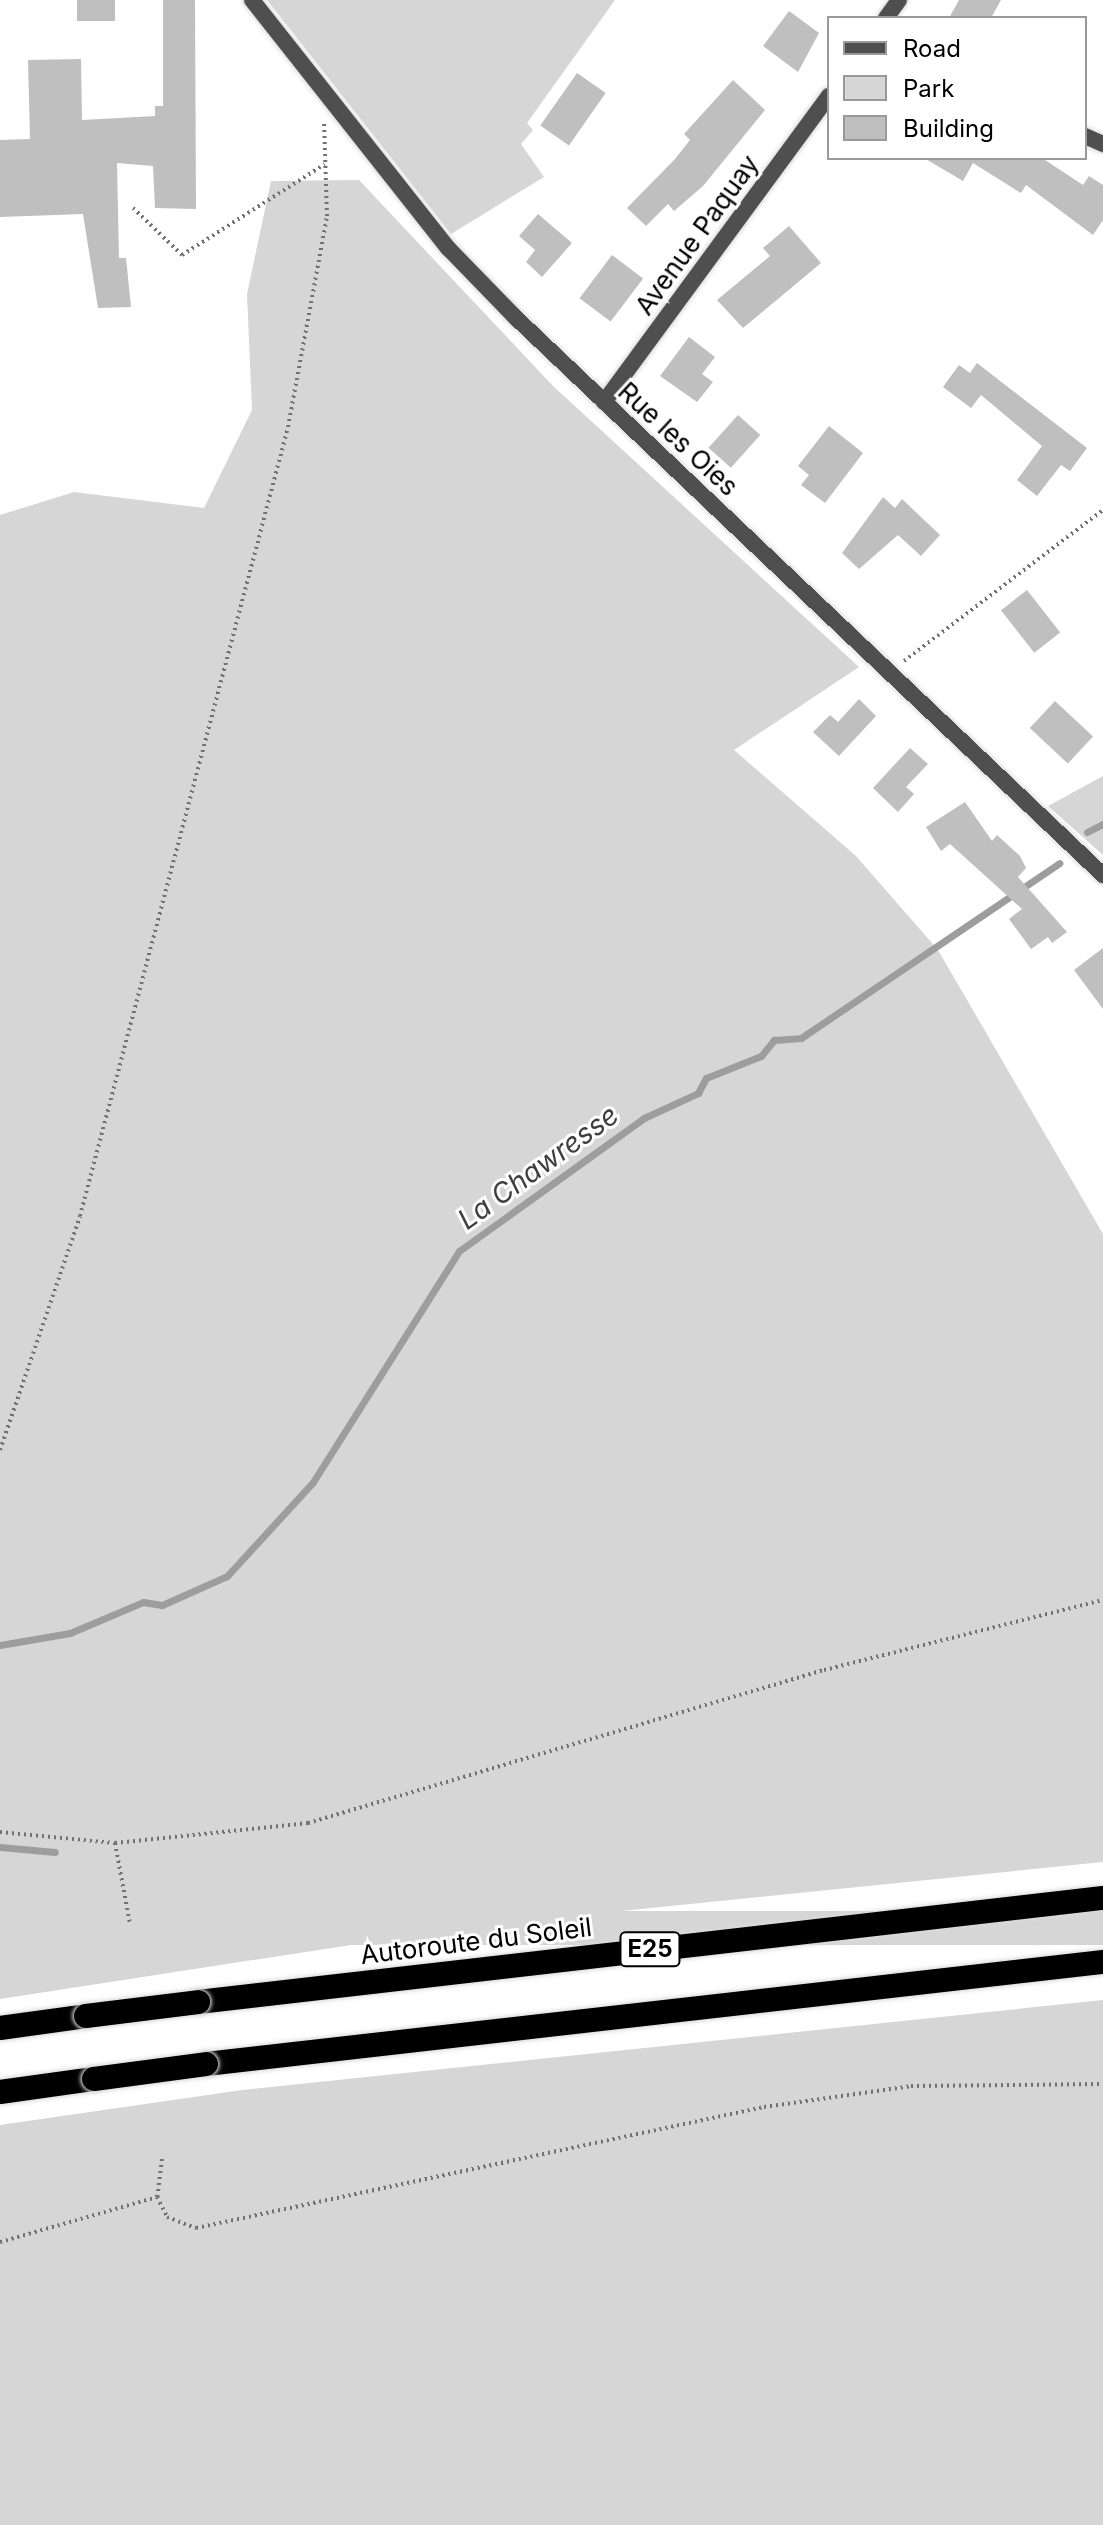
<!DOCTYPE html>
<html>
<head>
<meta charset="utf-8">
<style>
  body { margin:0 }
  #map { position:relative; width:1103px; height:2525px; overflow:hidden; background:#fff; font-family:Inter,sans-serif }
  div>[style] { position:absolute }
  .green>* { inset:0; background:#d6d6d6; transform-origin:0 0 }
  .stream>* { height:7px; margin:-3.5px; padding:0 3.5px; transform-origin:3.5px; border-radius:3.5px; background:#9d9d9d }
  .building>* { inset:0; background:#bfbfbf; transform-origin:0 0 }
  .path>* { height:4px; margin-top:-2px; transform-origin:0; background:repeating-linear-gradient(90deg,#717171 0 2px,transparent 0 6px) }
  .roads { filter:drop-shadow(0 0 2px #dbdbdb) drop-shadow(0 0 2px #dbdbdb) }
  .street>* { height:16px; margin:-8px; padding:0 8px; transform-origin:8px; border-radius:8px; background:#4f4f4f }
  .highway>* { height:24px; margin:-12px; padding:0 12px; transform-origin:12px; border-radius:12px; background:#000 }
  .bridges { filter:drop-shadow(0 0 2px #dbdbdb) drop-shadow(0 0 2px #dbdbdb) }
  .highway-bridge>* { height:24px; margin:-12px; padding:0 12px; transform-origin:12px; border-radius:12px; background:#000 }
  span { translate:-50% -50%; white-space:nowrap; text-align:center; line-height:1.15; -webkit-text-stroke:6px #fff; paint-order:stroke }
  .shield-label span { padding:2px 6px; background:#fff; border:2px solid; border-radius:6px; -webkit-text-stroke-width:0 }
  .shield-label { font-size:24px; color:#000; font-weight:700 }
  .street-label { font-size:26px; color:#000 }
  .water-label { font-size:28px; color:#3e3e3e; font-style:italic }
  .legend { position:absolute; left:827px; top:16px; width:260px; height:144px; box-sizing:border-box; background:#fff; border:2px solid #999; margin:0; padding:10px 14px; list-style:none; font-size:24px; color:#000 }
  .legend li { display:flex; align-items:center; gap:16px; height:40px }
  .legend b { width:40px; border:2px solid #999 }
</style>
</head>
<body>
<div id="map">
  <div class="green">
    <div style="clip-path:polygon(267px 0,615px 0,527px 123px,533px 130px,521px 144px,544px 177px,451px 234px)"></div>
    <div style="clip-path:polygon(359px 180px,553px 386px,859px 667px,734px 750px,856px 856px,938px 950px,1103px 1234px,1103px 1862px,474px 1926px,0 1999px,0 515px,74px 492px,204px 508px,252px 410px,247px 294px,271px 181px)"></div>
    <div style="clip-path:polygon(1103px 776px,1103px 855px,1048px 806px)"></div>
    <div style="left:1103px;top:1911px;width:34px;height:1111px;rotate:90deg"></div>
    <div style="clip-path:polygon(1103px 2000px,1103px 2525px,0 2525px,0 2125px,242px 2090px)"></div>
  </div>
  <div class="stream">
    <div style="left:1087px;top:832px;width:18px;rotate:-27deg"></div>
    <div style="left:0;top:1645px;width:71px;rotate:-9.7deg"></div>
    <div style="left:70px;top:1633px;width:79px;rotate:-23deg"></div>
    <div style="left:143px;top:1602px;width:19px;rotate:9deg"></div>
    <div style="left:162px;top:1605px;width:71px;rotate:-24deg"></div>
    <div style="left:227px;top:1576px;width:127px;rotate:-47.5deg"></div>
    <div style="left:313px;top:1482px;width:273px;rotate:-57.7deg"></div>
    <div style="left:459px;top:1251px;width:228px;rotate:-35.7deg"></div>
    <div style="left:644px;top:1118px;width:60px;rotate:-24.8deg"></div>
    <div style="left:698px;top:1093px;width:17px;rotate:-62deg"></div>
    <div style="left:706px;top:1078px;width:59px;rotate:-21.8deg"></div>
    <div style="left:761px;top:1056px;width:21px;rotate:-51deg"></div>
    <div style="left:774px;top:1040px;width:27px;rotate:-4deg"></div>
    <div style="left:801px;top:1038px;width:312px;rotate:-34.1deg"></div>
    <div style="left:0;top:1847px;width:55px;rotate:5.2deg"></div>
  </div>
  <div class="building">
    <div style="left:77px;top:0;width:38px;height:21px"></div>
    <div style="clip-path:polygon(163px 0,195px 0,196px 209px,155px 208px,153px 166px,117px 163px,119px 258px,126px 258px,131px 307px,98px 308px,83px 214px,0 217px,0 140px,30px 139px,28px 60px,81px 59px,82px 120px,155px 116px,155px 106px,163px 106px)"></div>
    <div style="clip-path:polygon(959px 0,1001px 0,991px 18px,949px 18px)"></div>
    <div style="clip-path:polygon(789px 11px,819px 33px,798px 72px,763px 46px)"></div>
    <div style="left:577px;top:73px;width:35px;height:64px;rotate:35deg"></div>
    <div style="clip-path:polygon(733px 80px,765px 110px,703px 186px,674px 211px,668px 204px,646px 226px,627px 208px,675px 159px,690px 140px,684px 134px)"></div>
    <div style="clip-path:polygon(924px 158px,1042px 158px,1083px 185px,1089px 176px,1103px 185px,1103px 220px,1093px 235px,1026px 185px,1021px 193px,973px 163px,963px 181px)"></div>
    <div style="clip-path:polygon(538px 214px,572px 243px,542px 277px,526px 262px,535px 250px,519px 236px)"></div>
    <div style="clip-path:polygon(789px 226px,821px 263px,743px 328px,717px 300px,770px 256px,763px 248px)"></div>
    <div style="left:612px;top:255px;width:39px;height:54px;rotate:37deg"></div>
    <div style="clip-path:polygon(689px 337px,715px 357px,702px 374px,713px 382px,697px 402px,660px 376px)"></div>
    <div style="clip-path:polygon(977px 363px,1087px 448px,1070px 471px,1061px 465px,1037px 496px,1017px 480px,1042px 446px,981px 395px,971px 408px,943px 387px,959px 365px,970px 373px)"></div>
    <div style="left:738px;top:415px;width:30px;height:44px;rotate:42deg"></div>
    <div style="clip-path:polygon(829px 426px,863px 453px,825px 503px,801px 485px,809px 475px,798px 466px)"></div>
    <div style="clip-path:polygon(883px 497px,895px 508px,902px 499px,940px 535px,921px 556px,898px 535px,859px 569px,842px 553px)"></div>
    <div style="left:1027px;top:590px;width:54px;height:33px;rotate:52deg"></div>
    <div style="clip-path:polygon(859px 699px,876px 716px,839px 756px,813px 732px,830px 715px,838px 722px)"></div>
    <div style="left:1055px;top:701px;width:52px;height:37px;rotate:43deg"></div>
    <div style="clip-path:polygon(910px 748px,928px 764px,906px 787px,914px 794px,898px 812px,873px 788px)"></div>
    <div style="clip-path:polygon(965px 802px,992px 841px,997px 835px,1020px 856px,1026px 868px,1018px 877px,1067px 932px,1052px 943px,1048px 937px,1031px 949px,1009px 919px,1022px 909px,950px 844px,941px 851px,926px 827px)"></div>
    <div style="clip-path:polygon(1103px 948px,1103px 1009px,1074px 970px)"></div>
  </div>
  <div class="path">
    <div style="left:133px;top:208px;width:68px;rotate:43.8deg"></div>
    <div style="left:182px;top:255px;width:169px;rotate:-32.5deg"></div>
    <div style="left:904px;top:661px;width:250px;rotate:-37.2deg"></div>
    <div style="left:0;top:1450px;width:247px;rotate:-71.1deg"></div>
    <div style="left:80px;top:1216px;width:816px;rotate:-75.23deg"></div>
    <div style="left:288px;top:427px;width:215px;rotate:-79.5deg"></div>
    <div style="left:327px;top:216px;width:95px;rotate:-91.8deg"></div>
    <div style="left:0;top:1832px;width:116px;rotate:5.5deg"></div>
    <div style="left:115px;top:1843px;width:194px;rotate:-5.9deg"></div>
    <div style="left:308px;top:1823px;width:538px;rotate:-16.52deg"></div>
    <div style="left:824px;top:1670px;width:288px;rotate:-14.1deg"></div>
    <div style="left:115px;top:1843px;width:82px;rotate:79.5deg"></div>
    <div style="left:162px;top:2159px;width:38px;rotate:97deg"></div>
    <div style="left:157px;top:2197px;width:22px;rotate:63deg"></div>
    <div style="left:167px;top:2217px;width:31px;rotate:21deg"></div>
    <div style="left:196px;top:2228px;width:581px;rotate:-12.03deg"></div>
    <div style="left:764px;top:2107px;width:148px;rotate:-8.1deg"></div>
    <div style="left:911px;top:2086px;width:192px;rotate:-0.6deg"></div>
    <div style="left:0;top:2242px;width:163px;rotate:-16deg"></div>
  </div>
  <div class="roads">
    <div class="street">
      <div style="left:252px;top:0;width:316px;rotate:51.7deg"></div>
      <div style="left:448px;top:248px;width:96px;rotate:45.8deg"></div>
      <div style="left:515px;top:317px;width:811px;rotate:43.5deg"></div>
      <div style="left:886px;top:18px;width:22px;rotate:-54deg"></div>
      <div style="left:1085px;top:136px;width:20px;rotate:24deg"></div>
      <div style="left:604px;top:402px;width:380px;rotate:-53.7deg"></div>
    </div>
    <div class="highway">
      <div style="left:198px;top:2002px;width:911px;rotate:-6.56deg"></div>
      <div style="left:0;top:2028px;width:87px;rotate:-7.9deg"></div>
      <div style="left:206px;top:2064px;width:903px;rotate:-6.49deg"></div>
      <div style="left:0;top:2092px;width:95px;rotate:-7.9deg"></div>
    </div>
  </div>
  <div class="bridges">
    <div class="highway-bridge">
      <div style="left:86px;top:2016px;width:113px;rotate:-7.1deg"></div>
      <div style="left:94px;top:2079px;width:113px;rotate:-7.6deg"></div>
    </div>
  </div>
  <div class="shield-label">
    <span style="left:650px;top:1949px">E25</span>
  </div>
  <div class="street-label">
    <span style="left:697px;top:235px;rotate:-54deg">Avenue Paquay</span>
    <span style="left:678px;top:439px;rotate:43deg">Rue les Oies</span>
    <span style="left:476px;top:1941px;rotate:-7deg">Autoroute du Soleil</span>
  </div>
  <div class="water-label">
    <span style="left:538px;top:1167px;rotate:-36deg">La Chawresse</span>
  </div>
  <ul class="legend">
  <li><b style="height:10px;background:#4f4f4f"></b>Road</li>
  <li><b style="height:22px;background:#d6d6d6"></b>Park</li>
  <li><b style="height:22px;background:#bfbfbf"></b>Building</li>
  </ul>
</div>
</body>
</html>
